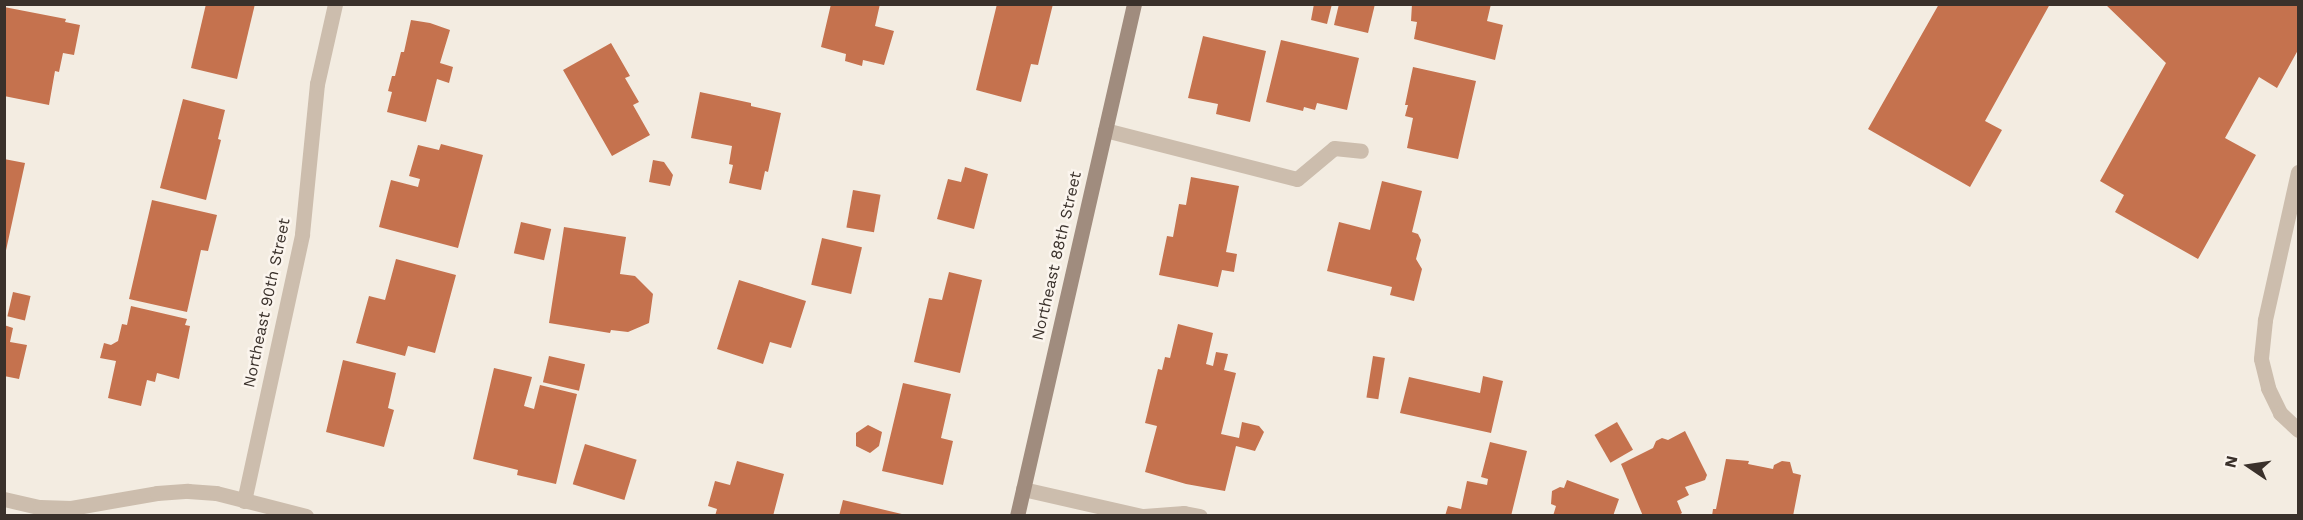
<!DOCTYPE html>
<html>
<head>
<meta charset="utf-8">
<style>
  body { margin:0 }
  #map { position:relative; width:2303px; height:520px; overflow:hidden; background:#f3ece1; font-family:"Work Sans",sans-serif }
  div>[style] { position:absolute }
  .building>* { inset:0; background:#c5724e; transform-origin:0 0 }
  .lane>* { height:15px; margin:-7.5px; padding:0 7.5px; transform-origin:7.5px; border-radius:7.5px; background:#ccbdad }
  .street>* { height:15px; margin:-7.5px; padding:0 7.5px; transform-origin:7.5px; border-radius:7.5px; background:#ccbdad }
  .secondary>* { height:15px; margin:-7.5px; padding:0 7.5px; transform-origin:7.5px; border-radius:7.5px; background:#a08c7e }
  span { translate:-50% -50%; white-space:nowrap; text-align:center; line-height:1.15; -webkit-text-stroke:5px #fbf5ee; paint-order:stroke }
  .street-label { font-size:16px; color:#3a312b }
  .frame { position:absolute; inset:0; border:6px solid #3a312b; pointer-events:none }
  .north { position:absolute; left:2219px; top:436px; width:60px; height:60px; -webkit-text-stroke:4px #fbf5ee; paint-order:stroke; rotate:283deg; font-size:16px; font-weight:700; line-height:24px; text-align:center; color:#3a312b }
  .north::after { content:''; display:block; margin:auto; width:21px; height:27px; background:#3a312b; clip-path:polygon(50% 0,100% 100%,50% 72%,0 100%) }
</style>
</head>
<body>
<div id="map">
  <div class="building">
    <div style="clip-path:polygon(206px 4px,255px 4px,237px 79px,191px 68px)"></div>
    <div style="clip-path:polygon(831px 4px,880px 4px,875px 26px,894px 31px,884px 65px,863px 60px,862px 66px,845px 61px,846px 54px,821px 47px)"></div>
    <div style="clip-path:polygon(997px 4px,1053px 4px,1038px 65px,1031px 64px,1021px 102px,976px 90px)"></div>
    <div style="clip-path:polygon(1314px 4px,1332px 4px,1327px 24px,1311px 20px)"></div>
    <div style="clip-path:polygon(1339px 4px,1375px 4px,1368px 33px,1334px 25px)"></div>
    <div style="clip-path:polygon(1412px 4px,1491px 4px,1487px 21px,1503px 25px,1495px 60px,1414px 39px,1417px 22px,1411px 21px)"></div>
    <div style="clip-path:polygon(1939px 4px,2050px 4px,1985px 121px,2002px 130px,1970px 187px,1868px 129px)"></div>
    <div style="clip-path:polygon(2105px 4px,2298px 4px,2298px 50px,2277px 88px,2259px 77px,2225px 138px,2256px 155px,2198px 259px,2115px 212px,2124px 195px,2100px 181px,2166px 63px)"></div>
    <div style="clip-path:polygon(4px 7px,66px 19px,65px 22px,80px 25px,74px 55px,63px 53px,59px 72px,55px 71px,49px 105px,4px 96px)"></div>
    <div style="clip-path:polygon(411px 20px,430px 23px,450px 30px,440px 63px,453px 67px,449px 83px,437px 79px,426px 122px,387px 112px,392px 92px,388px 91px,392px 76px,395px 76px,401px 52px,404px 52px)"></div>
    <div style="clip-path:polygon(1203px 36px,1266px 51px,1250px 122px,1216px 114px,1218px 104px,1188px 98px)"></div>
    <div style="clip-path:polygon(1281px 40px,1359px 58px,1347px 110px,1317px 103px,1315px 110px,1304px 107px,1303px 111px,1266px 102px)"></div>
    <div style="clip-path:polygon(611px 43px,630px 76px,625px 78px,639px 102px,633px 105px,650px 135px,612px 156px,563px 70px)"></div>
    <div style="clip-path:polygon(1413px 67px,1476px 81px,1458px 159px,1407px 148px,1413px 118px,1405px 116px,1408px 105px,1405px 105px)"></div>
    <div style="clip-path:polygon(700px 92px,751px 103px,751px 106px,781px 113px,768px 172px,765px 171px,761px 190px,729px 183px,733px 165px,729px 164px,732px 146px,691px 138px)"></div>
    <div style="clip-path:polygon(183px 99px,225px 110px,218px 139px,221px 140px,206px 200px,160px 188px)"></div>
    <div style="clip-path:polygon(441px 144px,483px 155px,458px 248px,379px 227px,391px 180px,418px 187px,420px 179px,409px 176px,418px 145px,439px 150px)"></div>
    <div style="clip-path:polygon(4px 159px,25px 163px,5px 255px,4px 255px)"></div>
    <div style="clip-path:polygon(653px 160px,664px 162px,673px 175px,670px 186px,649px 182px)"></div>
    <div style="clip-path:polygon(965px 167px,988px 174px,974px 229px,937px 219px,948px 179px,961px 182px)"></div>
    <div style="clip-path:polygon(1191px 177px,1239px 186px,1226px 252px,1237px 254px,1234px 272px,1222px 270px,1218px 287px,1159px 275px,1167px 236px,1173px 237px,1179px 204px,1186px 205px)"></div>
    <div style="clip-path:polygon(1382px 181px,1422px 191px,1412px 232px,1418px 234px,1421px 240px,1416px 259px,1422px 269px,1414px 301px,1390px 295px,1392px 287px,1327px 271px,1339px 222px,1370px 230px)"></div>
    <div style="left:853px;top:190px;width:28px;height:38px;rotate:10deg"></div>
    <div style="clip-path:polygon(152px 200px,217px 215px,208px 251px,201px 250px,187px 312px,129px 299px)"></div>
    <div style="left:521px;top:222px;width:31px;height:32px;rotate:13deg"></div>
    <div style="clip-path:polygon(564px 227px,626px 237px,620px 274px,635px 276px,653px 294px,649px 323px,628px 332px,611px 330px,610px 333px,549px 323px)"></div>
    <div style="left:822px;top:238px;width:41px;height:48px;rotate:13deg"></div>
    <div style="clip-path:polygon(396px 259px,456px 275px,435px 353px,408px 346px,405px 356px,356px 343px,369px 296px,385px 300px)"></div>
    <div style="clip-path:polygon(949px 272px,982px 280px,960px 373px,914px 362px,929px 298px,942px 300px)"></div>
    <div style="clip-path:polygon(739px 280px,806px 301px,791px 348px,770px 342px,763px 364px,717px 349px)"></div>
    <div style="left:13px;top:292px;width:18px;height:25px;rotate:13deg"></div>
    <div style="clip-path:polygon(131px 306px,187px 319px,185px 325px,190px 326px,179px 379px,157px 373px,155px 382px,147px 380px,141px 406px,108px 398px,116px 361px,100px 358px,104px 343px,111px 345px,118px 341px,122px 324px,127px 325px)"></div>
    <div style="clip-path:polygon(1178px 324px,1213px 333px,1206px 364px,1213px 366px,1216px 352px,1228px 354px,1224px 370px,1236px 373px,1221px 434px,1239px 438px,1242px 422px,1259px 426px,1264px 432px,1255px 451px,1236px 446px,1225px 491px,1186px 484px,1145px 472px,1157px 426px,1145px 423px,1158px 369px,1162px 370px,1165px 357px,1170px 358px)"></div>
    <div style="clip-path:polygon(4px 325px,13px 328px,10px 342px,27px 345px,19px 379px,4px 376px)"></div>
    <div style="left:549px;top:356px;width:37px;height:27px;rotate:13deg"></div>
    <div style="left:1373px;top:356px;width:12px;height:42px;rotate:9deg"></div>
    <div style="clip-path:polygon(343px 360px,396px 373px,388px 408px,394px 410px,384px 447px,326px 432px)"></div>
    <div style="clip-path:polygon(494px 368px,532px 377px,524px 406px,534px 409px,540px 385px,577px 394px,556px 484px,517px 475px,518px 470px,473px 459px)"></div>
    <div style="clip-path:polygon(1483px 376px,1503px 381px,1491px 433px,1400px 413px,1409px 377px,1480px 393px)"></div>
    <div style="clip-path:polygon(903px 383px,951px 394px,941px 438px,953px 441px,943px 485px,882px 471px)"></div>
    <div style="left:1617px;top:422px;width:32px;height:26px;rotate:60deg"></div>
    <div style="clip-path:polygon(868px 425px,882px 432px,879px 446px,870px 453px,856px 446px,856px 433px)"></div>
    <div style="clip-path:polygon(1685px 431px,1707px 475px,1705px 480px,1685px 487px,1689px 495px,1677px 501px,1682px 513px,1677px 516px,1643px 516px,1621px 464px,1653px 448px,1656px 441px,1662px 438px,1668px 440px)"></div>
    <div style="clip-path:polygon(1490px 442px,1527px 451px,1511px 516px,1445px 516px,1448px 506px,1461px 509px,1467px 481px,1487px 485px,1488px 479px,1481px 477px)"></div>
    <div style="left:585px;top:444px;width:54px;height:42px;rotate:17deg"></div>
    <div style="clip-path:polygon(1726px 459px,1749px 461px,1748px 464px,1773px 469px,1774px 465px,1782px 461px,1790px 462px,1793px 473px,1801px 475px,1793px 516px,1712px 516px,1713px 509px,1716px 509px)"></div>
    <div style="clip-path:polygon(737px 461px,784px 474px,773px 516px,715px 516px,717px 509px,708px 506px,715px 481px,730px 485px)"></div>
    <div style="clip-path:polygon(1567px 480px,1619px 499px,1613px 516px,1553px 516px,1556px 506px,1551px 504px,1552px 491px,1560px 487px,1564px 488px)"></div>
    <div style="clip-path:polygon(843px 500px,906px 515px,906px 516px,839px 516px)"></div>
  </div>
  <div class="lane">
    <div style="left:1105px;top:130px;width:198px;rotate:14.3deg"></div>
    <div style="left:1297px;top:179px;width:48px;rotate:-40deg"></div>
    <div style="left:1334px;top:148px;width:27px;rotate:6deg"></div>
    <div style="left:2298px;top:172px;width:152px;rotate:102.6deg"></div>
    <div style="left:2265px;top:320px;width:39px;rotate:96deg"></div>
    <div style="left:2261px;top:359px;width:30px;rotate:76deg"></div>
    <div style="left:2268px;top:388px;width:28px;rotate:64deg"></div>
    <div style="left:2280px;top:413px;width:25px;rotate:43deg"></div>
    <div style="left:1023px;top:489px;width:122px;rotate:12.8deg"></div>
    <div style="left:1144px;top:516px;width:40px;rotate:-4.3deg"></div>
    <div style="left:1184px;top:513px;width:16px;rotate:11deg"></div>
  </div>
  <div class="street">
    <div style="left:4px;top:499px;width:37px;rotate:13deg"></div>
    <div style="left:40px;top:507px;width:31px;rotate:2deg"></div>
    <div style="left:71px;top:508px;width:87px;rotate:-9.9deg"></div>
    <div style="left:157px;top:493px;width:31px;rotate:-4deg"></div>
    <div style="left:188px;top:491px;width:28px;rotate:4deg"></div>
    <div style="left:216px;top:493px;width:93px;rotate:14.3deg"></div>
    <div style="left:244px;top:501px;width:273px;rotate:-77.7deg"></div>
    <div style="left:302px;top:234px;width:151px;rotate:-84.3deg"></div>
    <div style="left:317px;top:84px;width:82px;rotate:-77.3deg"></div>
  </div>
  <div class="secondary">
    <div style="left:1017px;top:516px;width:525px;rotate:-77.13deg"></div>
  </div>
  <div class="street-label">
    <span style="left:1057px;top:256px;rotate:-77deg">Northeast 88th Street</span>
    <span style="left:267px;top:303px;rotate:-78deg">Northeast 90th Street</span>
  </div>
  <div class="frame"></div>
  <div class="north">N</div>
</div>
</body>
</html>
